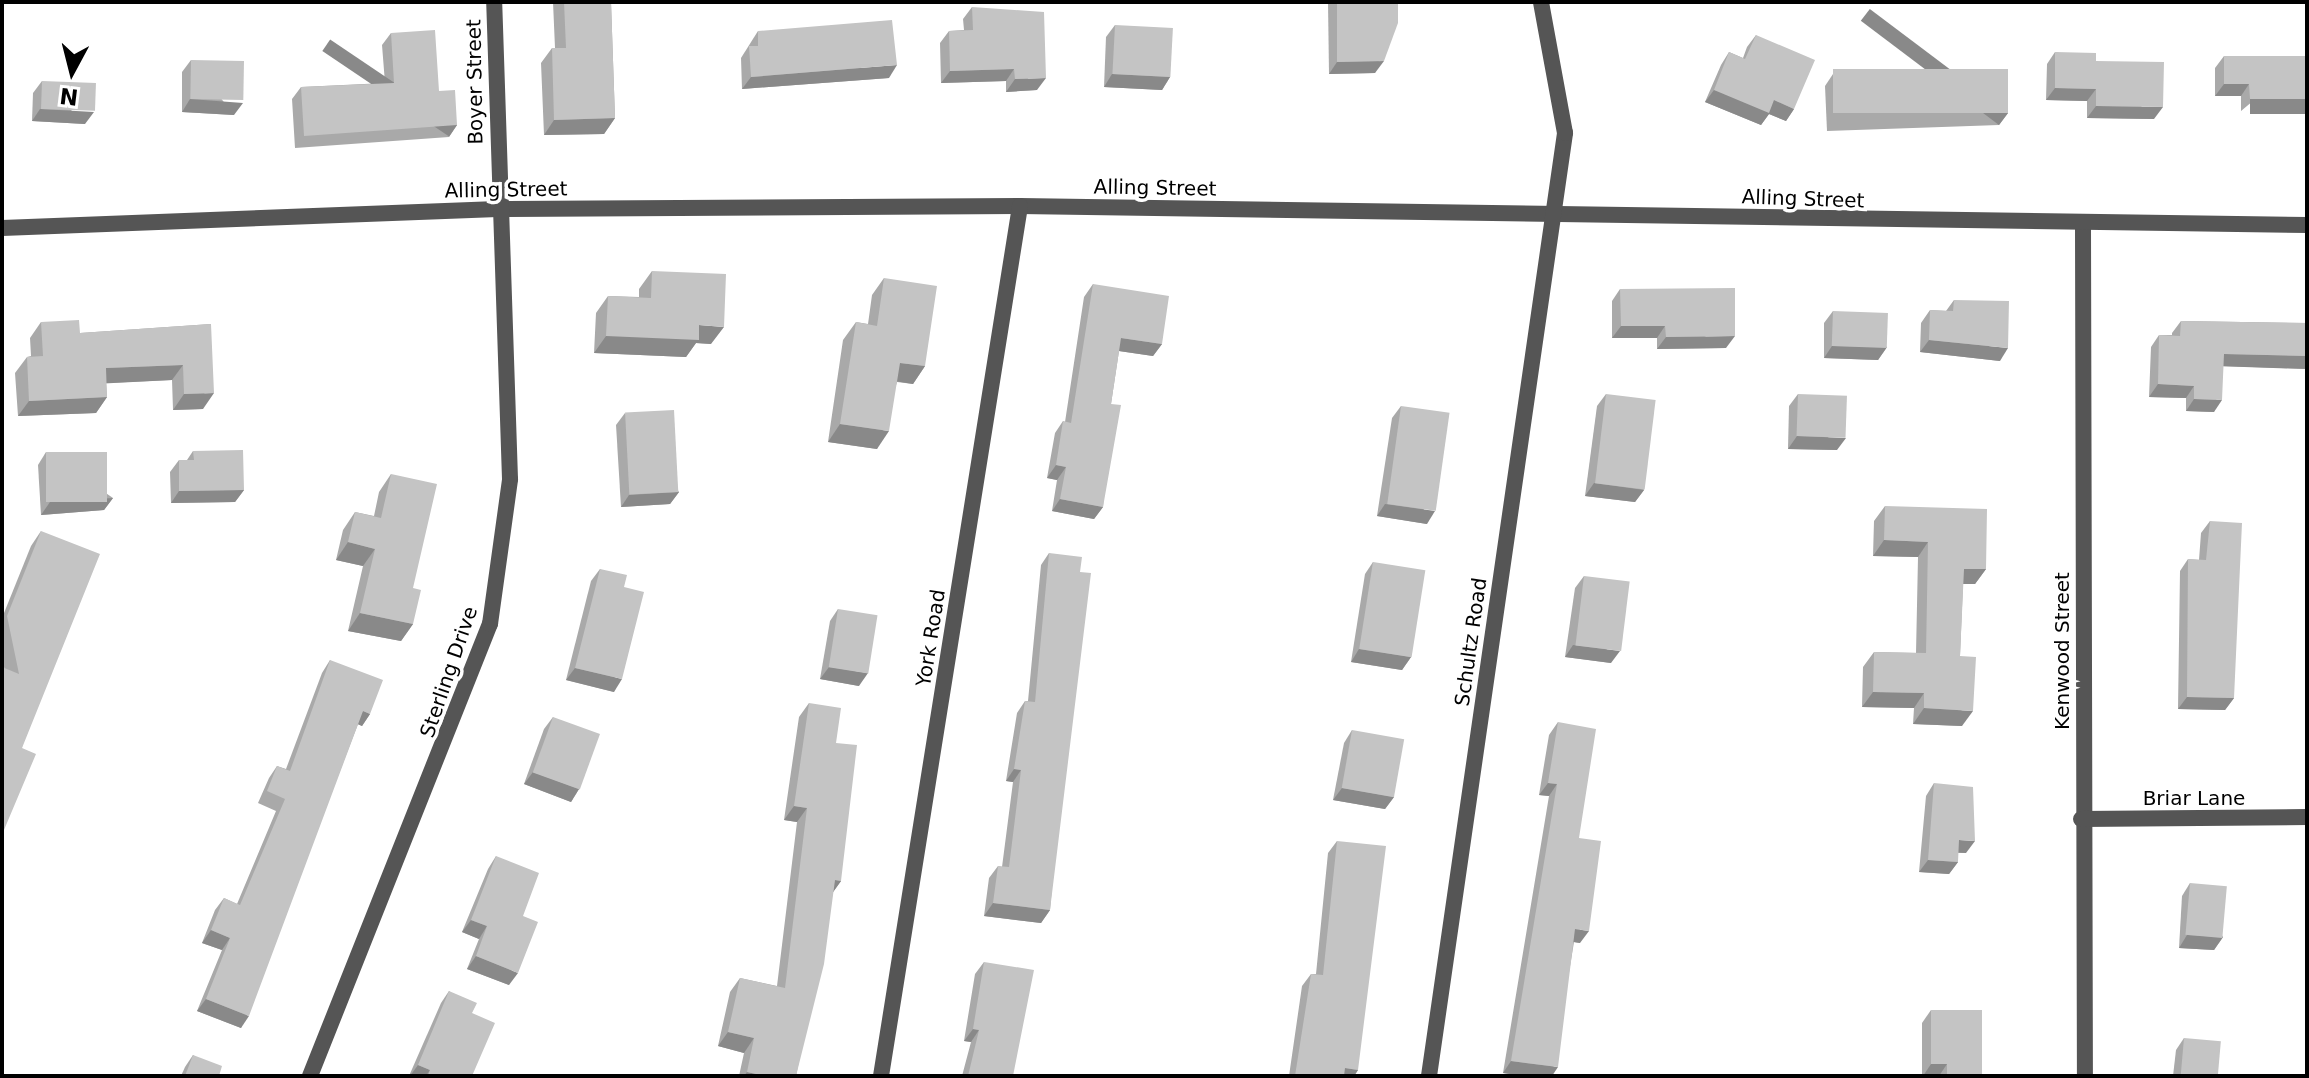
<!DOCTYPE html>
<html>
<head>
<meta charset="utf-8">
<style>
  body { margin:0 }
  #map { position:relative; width:2309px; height:1078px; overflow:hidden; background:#fff; font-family:"DejaVu Sans",sans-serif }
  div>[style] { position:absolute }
  .street>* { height:16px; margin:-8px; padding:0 8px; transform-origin:8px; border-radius:8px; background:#555 }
  .wall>* { inset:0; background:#a9a9a9 }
  .shaded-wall>* { inset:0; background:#898989; transform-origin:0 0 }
  .building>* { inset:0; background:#c4c4c4; transform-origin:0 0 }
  span { translate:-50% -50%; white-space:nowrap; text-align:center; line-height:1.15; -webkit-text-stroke:7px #fff; paint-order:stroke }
  .street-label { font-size:20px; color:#000 }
  .frame { position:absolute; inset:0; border:4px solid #000; pointer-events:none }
  .north { position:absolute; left:32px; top:32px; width:80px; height:80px; -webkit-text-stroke:6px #fff; paint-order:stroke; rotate:187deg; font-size:22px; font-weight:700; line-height:32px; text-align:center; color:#000 }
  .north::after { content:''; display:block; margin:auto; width:28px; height:36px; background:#000; clip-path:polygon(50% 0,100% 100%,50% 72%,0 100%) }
</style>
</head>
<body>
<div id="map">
  <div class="street">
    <div style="left:2083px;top:227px;width:849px;rotate:89.87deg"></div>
    <div style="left:2px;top:228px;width:496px;rotate:-2.2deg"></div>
    <div style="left:498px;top:209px;width:522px;rotate:-0.33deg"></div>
    <div style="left:1020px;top:206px;width:1287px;rotate:0.85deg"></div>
    <div style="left:2081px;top:819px;width:226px;rotate:-0.5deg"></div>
    <div style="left:310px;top:1076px;width:487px;rotate:-68.3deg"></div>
    <div style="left:490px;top:624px;width:146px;rotate:-82.1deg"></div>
    <div style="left:510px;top:479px;width:477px;rotate:-91.9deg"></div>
    <div style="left:881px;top:1076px;width:881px;rotate:-80.92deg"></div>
    <div style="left:1429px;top:1076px;width:953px;rotate:-81.79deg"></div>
    <div style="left:1565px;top:133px;width:133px;rotate:-100.4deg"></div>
  </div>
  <div class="wall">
    <div style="clip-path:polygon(553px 2px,611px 2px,615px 118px,604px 134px,544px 135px,541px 63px,552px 48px,555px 48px)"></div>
    <div style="clip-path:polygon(1328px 2px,1398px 2px,1375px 73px,1329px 74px)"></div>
    <div style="clip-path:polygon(972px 7px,1037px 90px,1006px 92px,1006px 81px,941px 83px,940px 43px,949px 31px,964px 30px,963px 19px)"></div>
    <div style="clip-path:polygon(1115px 25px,1170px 77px,1162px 90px,1104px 87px,1106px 37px)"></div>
    <div style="clip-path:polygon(758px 31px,889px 78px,742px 89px,741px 58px)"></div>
    <div style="clip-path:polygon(391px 33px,439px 91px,457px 125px,449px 137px,295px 148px,292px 99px,301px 87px,385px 83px,382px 45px)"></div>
    <div style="clip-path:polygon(1756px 35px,1794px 109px,1786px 121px,1769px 114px,1761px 125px,1705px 102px,1721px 65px,1729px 52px,1743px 58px,1747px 47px)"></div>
    <div style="clip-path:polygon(2055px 52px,2096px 61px,2154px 119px,2087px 118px,2087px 101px,2046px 100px,2047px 64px)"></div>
    <div style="clip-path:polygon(2224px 56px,2307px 56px,2241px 111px,2241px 96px,2215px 96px,2215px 68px)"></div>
    <div style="clip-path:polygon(191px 60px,234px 115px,182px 112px,182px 72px)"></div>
    <div style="clip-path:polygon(1833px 74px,2008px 113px,1999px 125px,1827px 131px,1825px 86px)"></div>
    <div style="clip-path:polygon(42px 81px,85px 124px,32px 121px,33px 93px)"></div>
    <div style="clip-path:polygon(652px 271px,711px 344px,696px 343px,686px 357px,594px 353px,596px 313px,608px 296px,639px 297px,639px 289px)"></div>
    <div style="clip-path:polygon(884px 278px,925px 366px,913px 384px,897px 382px,877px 449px,828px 442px,843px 340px,856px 322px,868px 324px,872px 295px)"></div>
    <div style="clip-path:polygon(1093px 284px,1162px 344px,1153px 356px,1119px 351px,1111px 404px,1103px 507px,1094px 519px,1052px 511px,1057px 480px,1047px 478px,1055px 433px,1063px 421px,1065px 422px,1084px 297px)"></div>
    <div style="clip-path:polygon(1620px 289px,1726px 348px,1657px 349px,1657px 338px,1612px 338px,1612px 301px)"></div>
    <div style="clip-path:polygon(1954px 300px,2000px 361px,1920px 352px,1921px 323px,1930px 310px,1946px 311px)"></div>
    <div style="clip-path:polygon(1833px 311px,1887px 347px,1878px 360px,1824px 358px,1824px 323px)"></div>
    <div style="clip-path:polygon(2181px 321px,2307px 323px,2307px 369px,2223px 366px,2214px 412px,2186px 411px,2186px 398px,2149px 397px,2151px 347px,2159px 335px,2172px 335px,2172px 333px)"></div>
    <div style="clip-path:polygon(41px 322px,80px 333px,211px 324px,203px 409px,173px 410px,172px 380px,106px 383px,107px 397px,96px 413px,18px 416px,15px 373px,27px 357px,31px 356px,30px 338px)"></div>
    <div style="clip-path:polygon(1606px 394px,1644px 490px,1635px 502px,1585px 496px,1597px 406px)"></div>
    <div style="clip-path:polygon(1798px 394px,1837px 450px,1788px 449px,1789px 406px)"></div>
    <div style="clip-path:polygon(1401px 406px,1427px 524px,1377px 516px,1392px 418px)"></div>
    <div style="clip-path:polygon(625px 413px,679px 492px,670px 504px,621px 507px,616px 425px)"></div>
    <div style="clip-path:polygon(193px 451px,244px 490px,235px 502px,171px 503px,170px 472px,179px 460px,187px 460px)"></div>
    <div style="clip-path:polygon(46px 452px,113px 498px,104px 510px,41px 515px,38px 465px)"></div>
    <div style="clip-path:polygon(391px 474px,413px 588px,413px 624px,401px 641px,348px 631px,363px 566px,336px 560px,343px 530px,355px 512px,374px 516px,379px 492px)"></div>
    <div style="clip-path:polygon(1885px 506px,1986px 569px,1975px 584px,1963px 584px,1960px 656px,1962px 726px,1913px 724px,1914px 708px,1862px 707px,1863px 667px,1874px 652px,1916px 653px,1918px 557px,1873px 556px,1874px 521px)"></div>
    <div style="clip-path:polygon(2210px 521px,2234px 698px,2225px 710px,2178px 709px,2180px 571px,2188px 559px,2199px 560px,2201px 533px)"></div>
    <div style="clip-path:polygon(41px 531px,22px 748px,2px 658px,2px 618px,31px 546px)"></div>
    <div style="clip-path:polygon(1049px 553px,1080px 572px,1050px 910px,1041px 923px,984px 916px,989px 878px,998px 866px,1002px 867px,1013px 782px,1006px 781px,1017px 713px,1025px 701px,1028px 701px,1041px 565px)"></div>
    <div style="clip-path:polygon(1373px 562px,1411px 657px,1402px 670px,1351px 662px,1365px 574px)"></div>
    <div style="clip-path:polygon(600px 569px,624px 587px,614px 692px,566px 680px,591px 581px)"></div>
    <div style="clip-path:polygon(1584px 576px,1611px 663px,1565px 657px,1575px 588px)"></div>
    <div style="clip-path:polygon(838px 609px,859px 686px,820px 679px,830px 621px)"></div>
    <div style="clip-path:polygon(330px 660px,370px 714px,362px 726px,358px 724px,241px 1028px,197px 1011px,222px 950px,202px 943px,215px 910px,224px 898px,237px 904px,276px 811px,258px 803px,269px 778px,277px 766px,286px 769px,322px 673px)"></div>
    <div style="clip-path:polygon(809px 703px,836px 743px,841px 881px,833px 892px,796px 1076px,739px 1076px,744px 1053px,718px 1046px,730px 992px,740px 978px,777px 986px,797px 822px,784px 820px,799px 717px)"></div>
    <div style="clip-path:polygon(553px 717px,579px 789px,571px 802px,524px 784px,544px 729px)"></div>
    <div style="clip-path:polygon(1558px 722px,1579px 838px,1580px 943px,1574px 942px,1552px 1076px,1524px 1076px,1503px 1073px,1549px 796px,1539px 795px,1549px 735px)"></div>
    <div style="clip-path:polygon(1352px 730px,1394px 797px,1385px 809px,1333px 800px,1344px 743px)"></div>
    <div style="clip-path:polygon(1934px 783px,1966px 853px,1958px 853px,1958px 862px,1949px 874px,1919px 872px,1926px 796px)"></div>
    <div style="clip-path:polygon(1337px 841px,1358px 1070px,1354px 1076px,1289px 1076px,1302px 986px,1311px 974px,1316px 974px,1328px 853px)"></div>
    <div style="clip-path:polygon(496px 856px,523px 916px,509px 985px,467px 969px,479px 939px,462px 932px,488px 869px)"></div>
    <div style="clip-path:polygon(2190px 883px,2223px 937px,2214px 950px,2179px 948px,2182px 896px)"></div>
    <div style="clip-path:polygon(984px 962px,1013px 1076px,962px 1076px,971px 1042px,964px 1041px,975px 974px)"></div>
    <div style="clip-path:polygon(449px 991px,472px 1013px,472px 1076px,409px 1076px,441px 1003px)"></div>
    <div style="clip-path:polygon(1931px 1010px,1982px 1076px,1922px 1076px,1922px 1023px)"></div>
    <div style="clip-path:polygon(2184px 1038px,2218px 1076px,2173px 1076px,2176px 1050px)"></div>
    <div style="clip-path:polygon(193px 1055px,219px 1076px,181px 1076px,185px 1067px)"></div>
  </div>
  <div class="shaded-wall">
    <div style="clip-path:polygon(1384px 61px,1375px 73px,1329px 74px,1337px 62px)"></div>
    <div style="clip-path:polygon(897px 65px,889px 78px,742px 89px,751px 77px)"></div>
    <div style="clip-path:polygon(1014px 69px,1006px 81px,941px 83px,950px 71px)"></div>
    <div style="clip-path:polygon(1112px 74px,1170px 77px,1162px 90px,1104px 87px)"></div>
    <div style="clip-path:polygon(1046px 78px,1037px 90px,1006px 92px,1015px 79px)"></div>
    <div style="clip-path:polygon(2224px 84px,2249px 84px,2241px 96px,2215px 96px)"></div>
    <div style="clip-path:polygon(2055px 88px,2096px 89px,2087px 101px,2046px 100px)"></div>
    <div style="clip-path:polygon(1714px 90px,1774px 100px,1794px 109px,1786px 121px,1769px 114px,1761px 125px,1705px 102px)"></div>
    <div style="clip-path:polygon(190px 99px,243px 103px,234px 115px,182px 112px)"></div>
    <div style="left:2250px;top:99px;width:57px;height:15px"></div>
    <div style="clip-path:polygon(2096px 106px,2163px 107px,2154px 119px,2087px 118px)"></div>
    <div style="clip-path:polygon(40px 109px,94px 112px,85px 124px,32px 121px)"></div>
    <div style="left:2008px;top:113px;width:15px;height:173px;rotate:127deg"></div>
    <div style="clip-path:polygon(615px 118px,604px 134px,544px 135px,554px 120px)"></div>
    <div style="left:457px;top:125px;width:14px;height:153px;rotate:124deg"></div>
    <div style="clip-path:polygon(699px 325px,724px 327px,711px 344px,696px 343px,686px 357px,594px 353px,606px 336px)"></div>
    <div style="clip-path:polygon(1621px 326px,1665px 326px,1657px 338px,1612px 338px)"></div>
    <div style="clip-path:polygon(1735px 336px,1726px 348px,1657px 349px,1666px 337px)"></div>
    <div style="clip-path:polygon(1121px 338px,1162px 344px,1153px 356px,1112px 350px)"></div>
    <div style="clip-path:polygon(1929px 340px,2008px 348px,2000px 361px,1920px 352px)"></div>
    <div style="clip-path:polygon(1832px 346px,1887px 347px,1878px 360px,1824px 358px)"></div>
    <div style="clip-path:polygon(2224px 354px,2307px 356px,2307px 369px,2215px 366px)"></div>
    <div style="clip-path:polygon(900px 363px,925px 366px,913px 384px,888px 380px)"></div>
    <div style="clip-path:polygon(183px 365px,172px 380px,94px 384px,106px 368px)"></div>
    <div style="clip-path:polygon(2158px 384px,2194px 386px,2186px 398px,2149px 397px)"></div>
    <div style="clip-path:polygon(214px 393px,203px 409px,173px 410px,184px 394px)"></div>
    <div style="clip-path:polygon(107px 397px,96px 413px,18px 416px,29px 401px)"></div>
    <div style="clip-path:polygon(2194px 399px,2222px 400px,2214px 412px,2186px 411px)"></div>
    <div style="clip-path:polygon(840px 424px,889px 431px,877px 449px,828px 442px)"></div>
    <div style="clip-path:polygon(1797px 436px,1846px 438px,1837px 450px,1788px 449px)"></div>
    <div style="clip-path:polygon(1056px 465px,1066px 467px,1057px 480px,1047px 478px)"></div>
    <div style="clip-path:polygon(1594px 483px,1644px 490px,1635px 502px,1585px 496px)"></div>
    <div style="clip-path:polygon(244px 490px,235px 502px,171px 503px,179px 491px)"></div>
    <div style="clip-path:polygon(679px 492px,670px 504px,621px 507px,629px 495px)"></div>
    <div style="clip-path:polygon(113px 498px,104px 510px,41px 515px,50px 502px)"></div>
    <div style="clip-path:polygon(1060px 499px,1103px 507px,1094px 519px,1052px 511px)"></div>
    <div style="clip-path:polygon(1385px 504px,1435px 511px,1427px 524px,1377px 516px)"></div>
    <div style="clip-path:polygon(1884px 540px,1928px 542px,1918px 557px,1873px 556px)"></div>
    <div style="clip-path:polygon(348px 542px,375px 549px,363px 566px,336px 560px)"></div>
    <div style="clip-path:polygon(1964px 569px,1986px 569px,1975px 584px,1954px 584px)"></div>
    <div style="clip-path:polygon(360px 613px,413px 624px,401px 641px,348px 631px)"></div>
    <div style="clip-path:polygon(1573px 645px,1620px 651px,1611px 663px,1565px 657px)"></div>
    <div style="clip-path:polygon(1359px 649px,1411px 657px,1402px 670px,1351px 662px)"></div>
    <div style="clip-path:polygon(829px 667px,868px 673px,859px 686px,820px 679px)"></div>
    <div style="clip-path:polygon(575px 668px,622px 679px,614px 692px,566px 680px)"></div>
    <div style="clip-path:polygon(1873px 692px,1924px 693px,1914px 708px,1862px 707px)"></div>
    <div style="clip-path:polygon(2187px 697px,2234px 698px,2225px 710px,2178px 709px)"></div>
    <div style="clip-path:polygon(1924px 708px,1973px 711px,1962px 726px,1913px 724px)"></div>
    <div style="clip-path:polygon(363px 711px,370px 714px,362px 726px,355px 723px)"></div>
    <div style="clip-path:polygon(1014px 769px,1021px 770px,1013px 782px,1006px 781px)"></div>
    <div style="clip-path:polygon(533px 772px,579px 789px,571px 802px,524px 784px)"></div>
    <div style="clip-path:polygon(1548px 783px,1557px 784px,1549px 796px,1539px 795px)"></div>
    <div style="clip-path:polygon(1342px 788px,1394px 797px,1385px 809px,1333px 800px)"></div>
    <div style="clip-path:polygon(794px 806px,807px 808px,797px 822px,784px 820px)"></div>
    <div style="clip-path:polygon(1959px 840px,1975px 841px,1966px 853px,1951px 852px)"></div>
    <div style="clip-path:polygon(1928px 860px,1958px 862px,1949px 874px,1919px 872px)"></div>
    <div style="clip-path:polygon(835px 880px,841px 881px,831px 895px)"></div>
    <div style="clip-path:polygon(993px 903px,1050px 910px,1041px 923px,984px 916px)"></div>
    <div style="clip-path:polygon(471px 920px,487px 926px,479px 939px,462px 932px)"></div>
    <div style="clip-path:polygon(1575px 929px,1589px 931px,1580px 943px,1567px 941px)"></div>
    <div style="clip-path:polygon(211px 930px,230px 938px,222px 950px,202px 943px)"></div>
    <div style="clip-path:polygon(2187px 935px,2223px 937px,2214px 950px,2179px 948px)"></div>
    <div style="clip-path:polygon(476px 956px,518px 973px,509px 985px,467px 969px)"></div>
    <div style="clip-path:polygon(206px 999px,249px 1016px,241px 1028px,197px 1011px)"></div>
    <div style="clip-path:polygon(973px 1029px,979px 1030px,971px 1042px,964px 1041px)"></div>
    <div style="clip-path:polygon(728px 1032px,754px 1038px,744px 1053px,718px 1046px)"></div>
    <div style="clip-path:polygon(1511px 1061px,1558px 1067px,1552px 1076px,1524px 1076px,1503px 1073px)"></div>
    <div style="clip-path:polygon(1931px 1064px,1947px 1064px,1939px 1076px,1923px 1076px)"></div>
    <div style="clip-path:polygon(418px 1065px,430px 1070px,426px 1076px,410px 1076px)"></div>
    <div style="clip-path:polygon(1345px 1068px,1358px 1070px,1354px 1076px,1340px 1076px)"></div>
    <div style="clip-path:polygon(747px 1072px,765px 1076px,744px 1076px)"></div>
  </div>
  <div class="building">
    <div style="clip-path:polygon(564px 2px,611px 2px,615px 118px,554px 120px,552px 48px,566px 48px)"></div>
    <div style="clip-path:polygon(1337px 2px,1398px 2px,1398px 23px,1384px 61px,1337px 62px)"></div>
    <div style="clip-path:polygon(972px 7px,1044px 12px,1046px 78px,1015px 79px,1014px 69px,950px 71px,949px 31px,973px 30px)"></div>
    <div style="clip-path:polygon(892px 20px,897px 65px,751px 77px,749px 46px,758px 46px,758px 31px)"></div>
    <div style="left:1115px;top:25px;width:58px;height:49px;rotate:3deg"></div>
    <div style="clip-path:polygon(435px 30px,439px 91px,455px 90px,457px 125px,304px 136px,301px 87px,394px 83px,391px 33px)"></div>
    <div style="clip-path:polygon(1756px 35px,1815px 60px,1794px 109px,1774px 100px,1769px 113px,1714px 90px,1729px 52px,1745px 59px)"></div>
    <div style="clip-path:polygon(2055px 52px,2096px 53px,2096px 61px,2164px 62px,2163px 107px,2096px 106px,2096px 89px,2055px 88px)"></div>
    <div style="clip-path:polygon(2224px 56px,2307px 56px,2307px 99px,2250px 99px,2249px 84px,2224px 84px)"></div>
    <div style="left:191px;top:60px;width:53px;height:39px;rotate:1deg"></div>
    <div style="left:2008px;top:69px;width:44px;height:175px;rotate:90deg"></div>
    <div style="left:42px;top:81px;width:54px;height:28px;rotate:2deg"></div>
    <div style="clip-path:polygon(652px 271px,726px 274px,724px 327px,699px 325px,699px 340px,606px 336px,608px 296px,651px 298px)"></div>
    <div style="clip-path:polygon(884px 278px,937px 286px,925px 366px,900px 363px,889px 431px,840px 424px,856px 322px,877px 326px)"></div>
    <div style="clip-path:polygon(1093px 284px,1169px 296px,1162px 344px,1121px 338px,1111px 404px,1121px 405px,1103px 507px,1060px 499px,1066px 467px,1056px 465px,1063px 421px,1071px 423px)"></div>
    <div style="clip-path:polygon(1735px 288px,1735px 336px,1666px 337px,1665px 326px,1621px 326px,1620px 289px)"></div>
    <div style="clip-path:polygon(1954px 300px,2009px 301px,2008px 348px,1929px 340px,1930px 310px,1953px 311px)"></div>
    <div style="left:1833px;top:311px;width:55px;height:35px;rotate:2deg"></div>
    <div style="clip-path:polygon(79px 320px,80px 333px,211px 324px,214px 393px,184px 394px,183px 365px,106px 368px,107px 397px,29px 401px,27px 357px,43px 356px,41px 322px)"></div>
    <div style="clip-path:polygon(2181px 321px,2307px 323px,2307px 356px,2224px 354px,2222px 400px,2194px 399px,2194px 386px,2158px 384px,2159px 335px,2180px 336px)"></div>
    <div style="left:1606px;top:394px;width:50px;height:90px;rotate:7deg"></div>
    <div style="left:1798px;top:394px;width:49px;height:42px;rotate:2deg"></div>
    <div style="left:1401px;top:406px;width:49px;height:99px;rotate:8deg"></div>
    <div style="left:674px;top:410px;width:82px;height:49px;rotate:87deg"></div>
    <div style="clip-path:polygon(243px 450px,244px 490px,179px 491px,179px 460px,194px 460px,193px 451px)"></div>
    <div style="left:46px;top:452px;width:61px;height:50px"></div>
    <div style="clip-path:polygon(391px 474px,437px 484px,413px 588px,421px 590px,413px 624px,360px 613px,375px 549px,348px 542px,355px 512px,381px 518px)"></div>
    <div style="clip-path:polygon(1885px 506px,1987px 509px,1986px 569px,1964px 569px,1960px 656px,1976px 657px,1973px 711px,1924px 708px,1924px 693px,1873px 692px,1874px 652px,1926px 653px,1928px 542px,1884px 540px)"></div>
    <div style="clip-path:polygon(2210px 521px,2242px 523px,2234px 698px,2187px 697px,2188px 559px,2206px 560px)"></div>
    <div style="clip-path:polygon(41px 531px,100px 554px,22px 748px,36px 754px,4px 830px,2px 830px,2px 667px,19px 674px,7px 616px)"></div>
    <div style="clip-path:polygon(1049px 553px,1082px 557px,1080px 572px,1091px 573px,1050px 910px,993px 903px,998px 866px,1009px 867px,1021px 770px,1014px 769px,1025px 701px,1035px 702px)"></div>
    <div style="left:1373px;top:562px;width:53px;height:88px;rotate:9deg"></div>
    <div style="clip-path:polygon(600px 569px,627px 575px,624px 587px,644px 592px,622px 679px,575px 668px)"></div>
    <div style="left:1584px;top:576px;width:46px;height:70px;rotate:7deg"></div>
    <div style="left:838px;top:609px;width:40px;height:59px;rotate:9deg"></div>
    <div style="clip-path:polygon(330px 660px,383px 680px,370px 714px,363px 711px,249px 1016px,206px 999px,230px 938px,211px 930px,224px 898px,240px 905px,285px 799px,267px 791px,277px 766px,290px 771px)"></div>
    <div style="clip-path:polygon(809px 703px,841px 708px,836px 743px,857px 745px,841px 881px,835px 880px,824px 964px,796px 1076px,765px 1076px,747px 1072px,754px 1038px,728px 1032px,740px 978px,785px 988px,807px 808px,794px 806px)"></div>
    <div style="left:553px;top:717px;width:50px;height:59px;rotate:20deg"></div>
    <div style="clip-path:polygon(1558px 722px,1596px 729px,1579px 838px,1601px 841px,1589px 931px,1575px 929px,1558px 1067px,1511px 1061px,1557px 784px,1548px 783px)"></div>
    <div style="left:1352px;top:730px;width:53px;height:59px;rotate:10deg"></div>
    <div style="clip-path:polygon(1934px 783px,1973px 787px,1975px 841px,1959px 840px,1958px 862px,1928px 860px)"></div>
    <div style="clip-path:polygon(1337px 841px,1386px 846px,1358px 1070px,1345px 1068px,1344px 1076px,1295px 1076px,1311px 974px,1323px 975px)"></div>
    <div style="clip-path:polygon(496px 856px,539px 873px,523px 916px,538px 922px,518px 973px,476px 956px,487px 926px,471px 920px)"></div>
    <div style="left:2190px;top:883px;width:37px;height:52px;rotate:5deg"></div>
    <div style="clip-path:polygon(984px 962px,1034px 970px,1013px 1076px,968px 1076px,979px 1030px,973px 1029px)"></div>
    <div style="clip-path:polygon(449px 991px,477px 1003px,472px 1013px,495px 1023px,472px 1076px,428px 1076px,430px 1070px,418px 1065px)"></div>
    <div style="clip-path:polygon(1931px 1010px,1982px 1010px,1982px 1076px,1947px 1076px,1947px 1064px,1931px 1064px)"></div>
    <div style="left:2184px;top:1038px;width:37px;height:38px;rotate:5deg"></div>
    <div style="clip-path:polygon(193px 1055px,222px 1066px,219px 1076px,185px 1076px)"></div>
  </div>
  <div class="street-label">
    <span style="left:475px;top:82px;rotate:-91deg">Boyer Street</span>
    <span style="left:1155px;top:188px;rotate:1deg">Alling Street</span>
    <span style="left:506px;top:190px;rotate:-1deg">Alling Street</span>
    <span style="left:1803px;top:199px;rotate:2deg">Alling Street</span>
    <span style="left:931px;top:638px;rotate:-81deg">York Road</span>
    <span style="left:1471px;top:642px;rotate:-82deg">Schultz Road</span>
    <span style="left:2062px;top:651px;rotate:-90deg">Kenwood Street</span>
    <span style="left:449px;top:672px;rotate:-71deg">Sterling Drive</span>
    <span style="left:2194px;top:798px">Briar Lane</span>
  </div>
  <div class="frame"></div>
  <div class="north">N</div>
</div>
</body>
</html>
